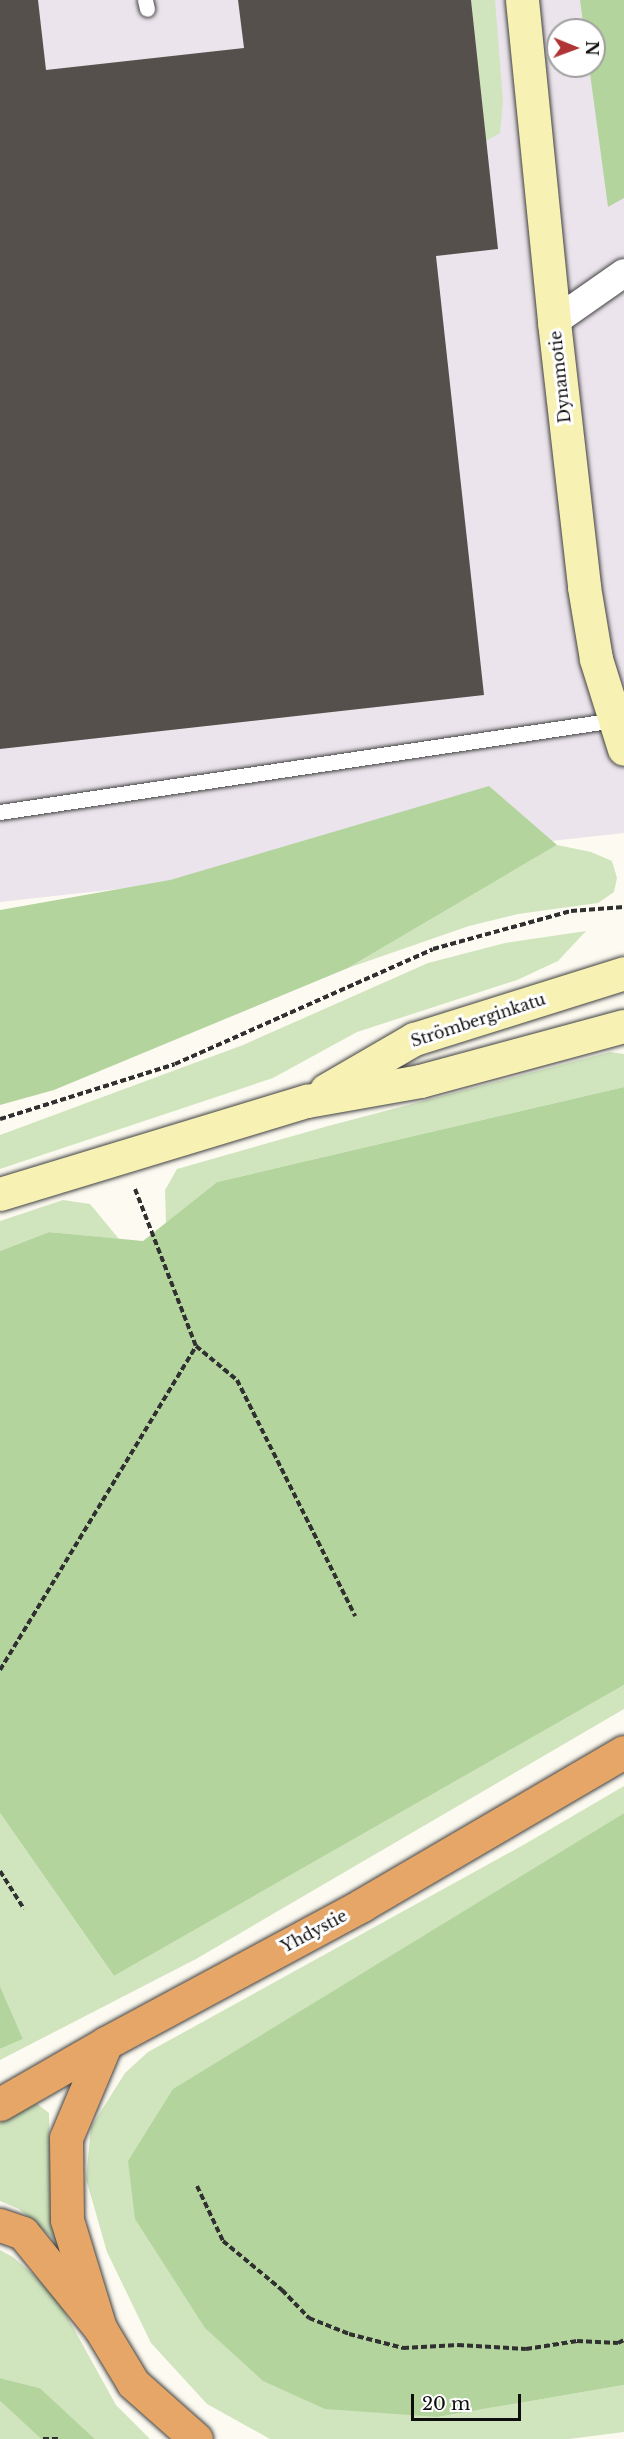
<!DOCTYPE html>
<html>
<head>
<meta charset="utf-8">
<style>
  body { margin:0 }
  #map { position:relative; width:624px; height:2439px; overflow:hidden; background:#fdfbf1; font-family:"Libre Baskerville",serif }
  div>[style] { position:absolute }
  .industrial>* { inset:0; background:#ebe4ec }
  .green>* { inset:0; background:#d0e5be }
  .forest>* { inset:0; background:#b4d49e }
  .building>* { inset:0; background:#56504c }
  .path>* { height:4px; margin-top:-2px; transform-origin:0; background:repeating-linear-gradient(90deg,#303030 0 6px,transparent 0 9px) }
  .roads { filter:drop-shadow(0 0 2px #414141) drop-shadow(0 0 2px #414141) }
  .lane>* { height:15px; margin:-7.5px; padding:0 7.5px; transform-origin:7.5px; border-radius:7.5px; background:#fff }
  .street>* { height:28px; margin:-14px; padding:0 14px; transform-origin:14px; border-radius:14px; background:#fff }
  .secondary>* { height:33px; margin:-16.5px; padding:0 16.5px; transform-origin:16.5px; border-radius:16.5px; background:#f7f2b3 }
  .highway>* { height:33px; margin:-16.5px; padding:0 16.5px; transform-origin:16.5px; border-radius:16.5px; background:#e5a667 }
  span { translate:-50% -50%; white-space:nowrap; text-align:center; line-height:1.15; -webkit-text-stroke:6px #fff; paint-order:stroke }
  .street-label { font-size:16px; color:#0e0e0e }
  .north { position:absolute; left:546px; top:18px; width:60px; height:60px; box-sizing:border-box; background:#fff; border:2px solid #9f9f9f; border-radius:50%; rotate:91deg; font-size:16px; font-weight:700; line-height:24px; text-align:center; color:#0e0e0e }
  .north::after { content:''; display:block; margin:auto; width:21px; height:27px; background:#b03435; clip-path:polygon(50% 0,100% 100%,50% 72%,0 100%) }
  .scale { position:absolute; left:411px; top:2394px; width:110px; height:27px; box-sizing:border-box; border:3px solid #0e0e0e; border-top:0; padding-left:8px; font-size:18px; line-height:21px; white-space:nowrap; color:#0e0e0e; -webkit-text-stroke:4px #fff; paint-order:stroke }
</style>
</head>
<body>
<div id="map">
  <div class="industrial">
    <div style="clip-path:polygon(evenodd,0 0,624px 0,624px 833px,0 902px,0 0,558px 30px,594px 30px,594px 66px,558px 66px,558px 30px)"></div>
  </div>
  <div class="green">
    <div style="clip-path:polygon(471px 0,495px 0,503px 101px,500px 133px,486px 141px)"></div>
    <div style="clip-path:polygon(557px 845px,591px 852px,612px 861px,617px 878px,614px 892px,598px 903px,518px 914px,469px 926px,348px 968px)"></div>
    <div style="clip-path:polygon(586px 931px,558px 961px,517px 980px,357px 1032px,273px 1078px,0 1169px,0 1135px,243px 1045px,428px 963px,505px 943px)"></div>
    <div style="clip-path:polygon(610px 1052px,624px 1054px,624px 1087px,217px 1182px,166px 1223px,165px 1190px,177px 1169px,328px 1126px)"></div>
    <div style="clip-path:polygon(63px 1200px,90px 1204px,119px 1239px,49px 1232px,0 1251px,0 1221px)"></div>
    <div style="clip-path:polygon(624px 1685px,624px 1709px,196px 1959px,0 2060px,0 2049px,23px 2039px,0 1986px,0 1813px,114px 1976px)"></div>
    <div style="clip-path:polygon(624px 1786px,624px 1813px,174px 2089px,438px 2417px,624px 2385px,624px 2432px,569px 2439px,270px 2439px,207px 2404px,151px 2343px,107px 2252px,86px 2179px,91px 2127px,125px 2073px,148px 2052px,525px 1844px)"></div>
    <div style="clip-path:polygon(36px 2103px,49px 2113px,50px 2159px,64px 2248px,19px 2209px,0 2201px,0 2123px)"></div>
    <div style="clip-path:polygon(0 2250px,13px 2257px,36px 2277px,59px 2302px,116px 2405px,150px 2439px,95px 2439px,40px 2388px,0 2378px)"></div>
    <div style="clip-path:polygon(0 2401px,41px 2439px,0 2439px)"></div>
  </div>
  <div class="forest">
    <div style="clip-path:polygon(580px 0,624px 0,624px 198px,608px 207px,589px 66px,594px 66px,594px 30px,584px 30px)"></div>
    <div style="clip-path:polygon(489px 786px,557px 845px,348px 968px,54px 1090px,0 1105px,0 910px,170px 880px)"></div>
    <div style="clip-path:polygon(624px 1087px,624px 1685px,114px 1976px,0 1813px,0 1251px,49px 1232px,143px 1241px,217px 1182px)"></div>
    <div style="clip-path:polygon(624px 1813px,624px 2385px,438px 2417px,325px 2409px,263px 2381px,205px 2328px,135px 2219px,128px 2161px,173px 2089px)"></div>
    <div style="clip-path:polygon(0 1986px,23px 2039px,0 2049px)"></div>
    <div style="clip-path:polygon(0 2378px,40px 2388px,95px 2439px,41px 2439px,0 2401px)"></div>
  </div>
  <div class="building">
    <div style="clip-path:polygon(0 0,38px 0,46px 70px,244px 48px,238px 0,471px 0,498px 249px,436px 256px,484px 695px,0 749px)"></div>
  </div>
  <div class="path">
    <div style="left:0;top:1119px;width:183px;rotate:-17.4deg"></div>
    <div style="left:175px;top:1064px;width:282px;rotate:-24deg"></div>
    <div style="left:433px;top:949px;width:143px;rotate:-15.4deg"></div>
    <div style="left:571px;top:911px;width:53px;rotate:-4.3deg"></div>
    <div style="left:135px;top:1189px;width:168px;rotate:68.8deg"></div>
    <div style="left:196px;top:1346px;width:53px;rotate:39.7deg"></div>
    <div style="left:237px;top:1380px;width:264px;rotate:63.4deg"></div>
    <div style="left:0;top:1670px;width:379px;rotate:-58.8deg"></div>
    <div style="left:0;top:1871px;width:45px;rotate:57.7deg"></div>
    <div style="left:197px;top:2186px;width:61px;rotate:64.7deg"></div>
    <div style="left:223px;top:2241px;width:77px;rotate:39.7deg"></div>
    <div style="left:282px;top:2290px;width:39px;rotate:46deg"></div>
    <div style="left:309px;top:2318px;width:43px;rotate:21.8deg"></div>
    <div style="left:349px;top:2334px;width:56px;rotate:14.5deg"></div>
    <div style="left:403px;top:2348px;width:55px;rotate:-3.1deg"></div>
    <div style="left:458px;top:2345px;width:68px;rotate:3.4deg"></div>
    <div style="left:526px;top:2349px;width:52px;rotate:-8.9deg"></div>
    <div style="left:577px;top:2341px;width:41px;rotate:2.8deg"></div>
    <div style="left:618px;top:2343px;width:7px;rotate:-27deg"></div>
    <div style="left:43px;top:2439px;width:16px"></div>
  </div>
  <div class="roads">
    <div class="lane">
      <div style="left:145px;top:0;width:9px;rotate:77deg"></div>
      <div style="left:0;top:812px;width:622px;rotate:-8.51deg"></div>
    </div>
    <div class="street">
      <div style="left:554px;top:322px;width:85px;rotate:-35deg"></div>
    </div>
    <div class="secondary">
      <div style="left:522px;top:0;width:324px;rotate:84.3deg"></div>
      <div style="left:554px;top:322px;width:267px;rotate:83.5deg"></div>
      <div style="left:584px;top:587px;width:73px;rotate:80.5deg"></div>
      <div style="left:596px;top:659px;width:94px;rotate:72.7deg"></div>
      <div style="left:326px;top:1090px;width:102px;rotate:-30.1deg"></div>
      <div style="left:414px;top:1039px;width:220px;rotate:-17.4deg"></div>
      <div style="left:0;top:1194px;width:321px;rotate:-16.9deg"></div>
      <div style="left:307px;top:1101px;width:115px;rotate:-10deg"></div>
      <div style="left:420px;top:1081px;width:211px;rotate:-15.1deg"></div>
    </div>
    <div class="highway">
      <div style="left:0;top:2104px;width:122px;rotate:-29.9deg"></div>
      <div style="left:106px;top:2043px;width:291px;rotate:-28.3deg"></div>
      <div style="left:362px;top:1905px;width:303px;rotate:-30.3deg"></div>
      <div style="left:0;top:2225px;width:24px;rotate:19deg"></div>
      <div style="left:23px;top:2233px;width:122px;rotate:51deg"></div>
      <div style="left:100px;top:2328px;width:64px;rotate:59deg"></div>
      <div style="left:133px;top:2383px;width:84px;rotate:41.6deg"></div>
      <div style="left:100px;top:2328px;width:113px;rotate:-107deg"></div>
      <div style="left:67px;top:2220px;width:82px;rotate:-90.7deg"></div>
      <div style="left:66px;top:2138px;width:103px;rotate:-67.2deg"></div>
    </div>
  </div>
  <div class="street-label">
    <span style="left:560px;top:377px;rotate:-96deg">Dynamotie</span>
    <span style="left:478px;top:1020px;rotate:-18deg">Strömberginkatu</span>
    <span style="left:314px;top:1931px;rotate:-28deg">Yhdystie</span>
  </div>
  <div class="north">N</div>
  <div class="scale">20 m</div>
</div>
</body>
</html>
